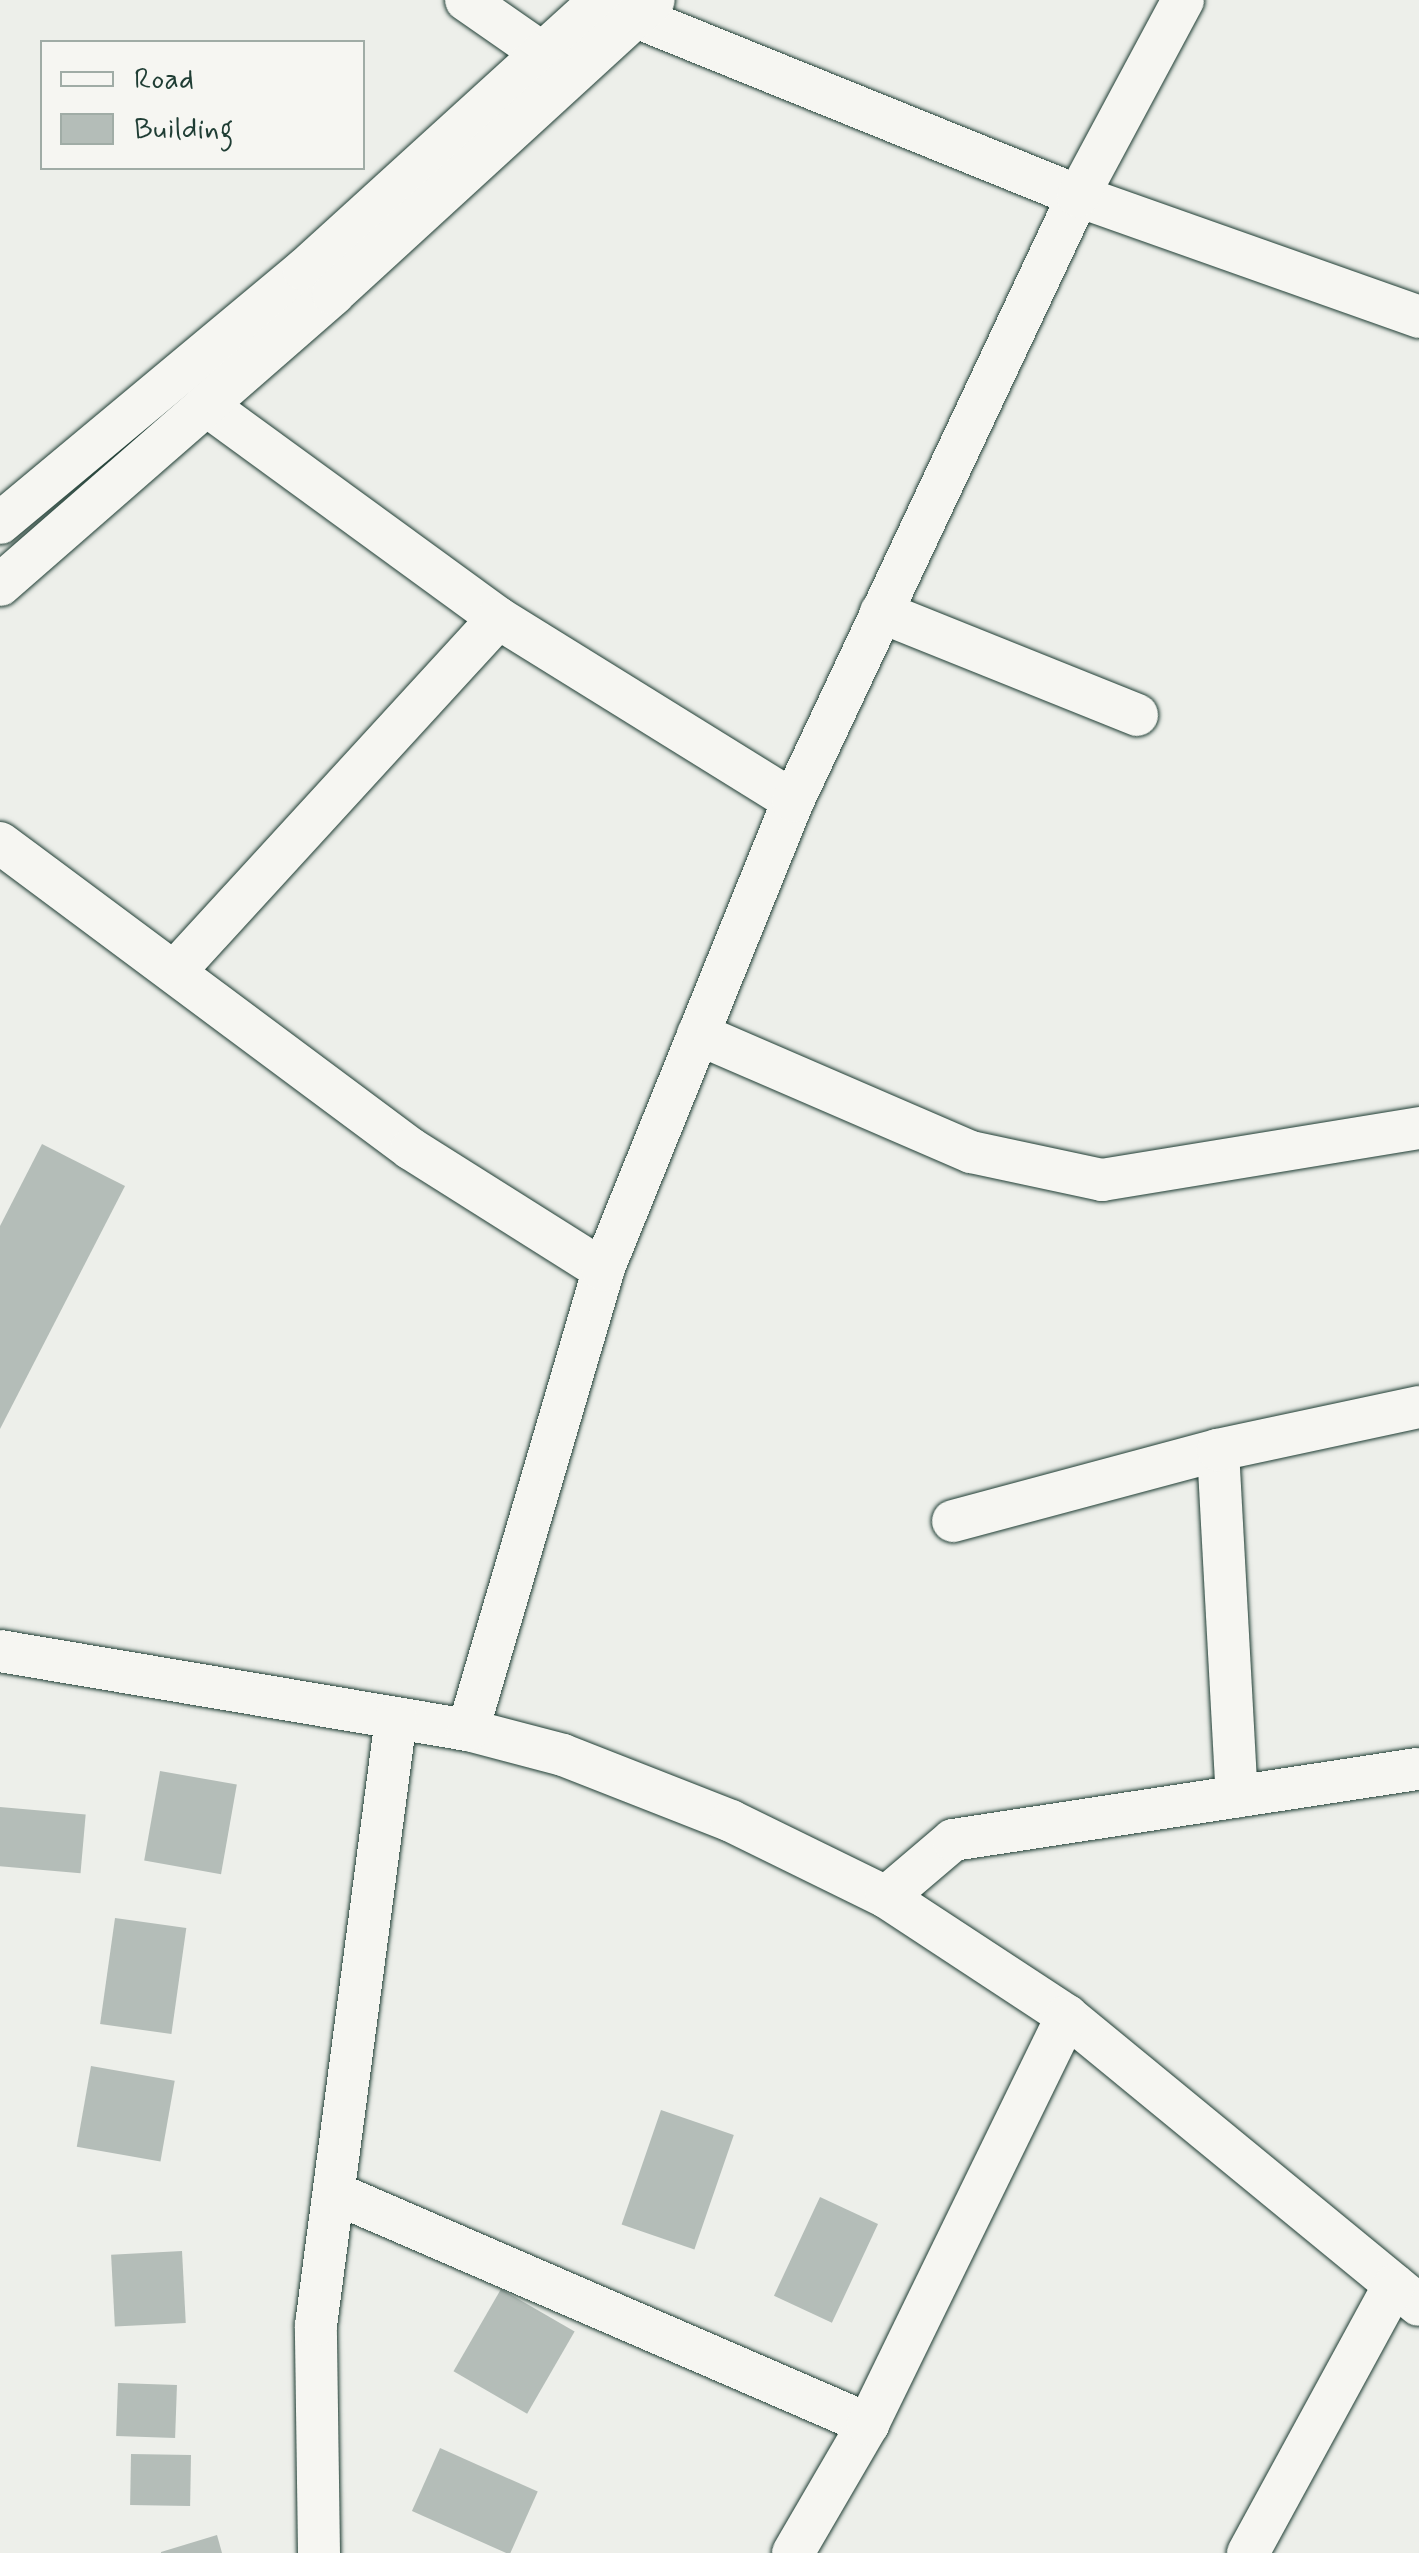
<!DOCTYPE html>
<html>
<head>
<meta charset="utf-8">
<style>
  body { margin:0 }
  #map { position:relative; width:1419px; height:2553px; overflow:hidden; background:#edefea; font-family:Mynerve,sans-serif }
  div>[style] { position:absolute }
  .building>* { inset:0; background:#b4bdb8; transform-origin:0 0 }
  .roads { filter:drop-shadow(0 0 2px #1f3d34) drop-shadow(0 0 2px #1f3d34) }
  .minor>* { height:42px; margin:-21px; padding:0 21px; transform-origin:21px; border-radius:21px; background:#f6f6f2 }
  span { translate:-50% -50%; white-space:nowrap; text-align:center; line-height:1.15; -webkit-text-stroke:8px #f6f6f2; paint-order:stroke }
  .legend { position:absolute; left:40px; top:40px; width:325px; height:130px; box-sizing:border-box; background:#f6f6f2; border:2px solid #a0aca6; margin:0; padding:12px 18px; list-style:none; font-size:30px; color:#1f3d34 }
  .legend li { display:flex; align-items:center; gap:20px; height:50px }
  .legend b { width:50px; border:2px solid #a0aca6 }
</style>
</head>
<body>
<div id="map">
  <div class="building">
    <div style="clip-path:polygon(42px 1144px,125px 1186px,0 1429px,0 1226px)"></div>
    <div style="left:160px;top:1771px;width:78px;height:91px;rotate:10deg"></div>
    <div style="left:0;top:1807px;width:86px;height:59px;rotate:5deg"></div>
    <div style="left:115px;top:1918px;width:72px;height:107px;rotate:8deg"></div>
    <div style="left:91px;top:2066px;width:85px;height:82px;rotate:10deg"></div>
    <div style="left:661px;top:2110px;width:77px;height:121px;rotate:19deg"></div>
    <div style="left:820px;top:2197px;width:64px;height:109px;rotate:25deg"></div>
    <div style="left:182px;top:2251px;width:72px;height:71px;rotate:87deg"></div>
    <div style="left:501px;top:2289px;width:85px;height:95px;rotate:30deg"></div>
    <div style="left:118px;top:2383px;width:59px;height:53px;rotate:2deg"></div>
    <div style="left:440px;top:2448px;width:107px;height:69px;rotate:24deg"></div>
    <div style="left:131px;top:2454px;width:60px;height:51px;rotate:1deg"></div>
    <div style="clip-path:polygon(217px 2535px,222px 2553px,161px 2553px,161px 2552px)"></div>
  </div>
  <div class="roads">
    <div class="minor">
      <div style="left:466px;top:0;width:124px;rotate:34.8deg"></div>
      <div style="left:599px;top:2px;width:517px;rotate:22.05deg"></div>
      <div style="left:1078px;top:196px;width:362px;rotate:19.5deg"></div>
      <div style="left:206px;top:405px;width:361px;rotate:36.1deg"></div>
      <div style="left:498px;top:618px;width:347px;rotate:31.8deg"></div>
      <div style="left:0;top:523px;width:396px;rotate:-39.8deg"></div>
      <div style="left:304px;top:270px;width:401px;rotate:-42.3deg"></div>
      <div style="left:0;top:585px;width:442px;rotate:-41.1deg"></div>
      <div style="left:333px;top:294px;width:435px;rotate:-42.5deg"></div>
      <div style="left:881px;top:612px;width:276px;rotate:21.9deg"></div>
      <div style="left:0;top:843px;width:512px;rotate:36.67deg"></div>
      <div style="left:411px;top:1149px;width:227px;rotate:32.2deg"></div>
      <div style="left:176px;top:970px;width:477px;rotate:-47.5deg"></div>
      <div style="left:698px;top:1034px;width:297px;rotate:23.4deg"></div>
      <div style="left:971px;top:1152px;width:134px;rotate:12.1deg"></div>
      <div style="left:1102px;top:1180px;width:321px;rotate:-9.3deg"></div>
      <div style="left:1218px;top:1450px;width:347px;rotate:86.9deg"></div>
      <div style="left:953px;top:1521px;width:274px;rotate:-15deg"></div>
      <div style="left:1218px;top:1450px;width:206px;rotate:-12.1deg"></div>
      <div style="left:0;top:1651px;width:475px;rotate:9.6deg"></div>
      <div style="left:468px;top:1730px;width:98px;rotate:14.7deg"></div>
      <div style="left:563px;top:1755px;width:180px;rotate:21.4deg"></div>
      <div style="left:731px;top:1821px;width:173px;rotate:26.1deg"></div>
      <div style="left:886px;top:1897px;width:217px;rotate:33.3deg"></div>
      <div style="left:1067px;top:2016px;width:455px;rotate:39.4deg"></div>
      <div style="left:468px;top:1730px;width:479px;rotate:-73.6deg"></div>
      <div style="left:603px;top:1270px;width:506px;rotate:-67.95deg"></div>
      <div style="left:793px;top:801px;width:669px;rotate:-64.78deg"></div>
      <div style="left:1078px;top:196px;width:222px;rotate:-61.8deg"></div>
      <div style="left:886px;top:1897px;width:88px;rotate:-40.4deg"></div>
      <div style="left:953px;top:1840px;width:471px;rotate:-8.7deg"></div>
      <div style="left:337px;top:2194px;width:579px;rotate:23.42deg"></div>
      <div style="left:319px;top:2553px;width:228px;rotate:-90.8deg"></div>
      <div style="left:316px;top:2325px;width:612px;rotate:-82.49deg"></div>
      <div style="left:793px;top:2553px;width:149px;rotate:-59.8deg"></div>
      <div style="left:868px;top:2424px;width:454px;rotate:-64deg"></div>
      <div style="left:1248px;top:2553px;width:305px;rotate:-61.4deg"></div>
    </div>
  </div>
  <ul class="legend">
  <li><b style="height:12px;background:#f6f6f2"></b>Road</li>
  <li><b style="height:28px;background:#b4bdb8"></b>Building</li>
  </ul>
</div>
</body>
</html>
